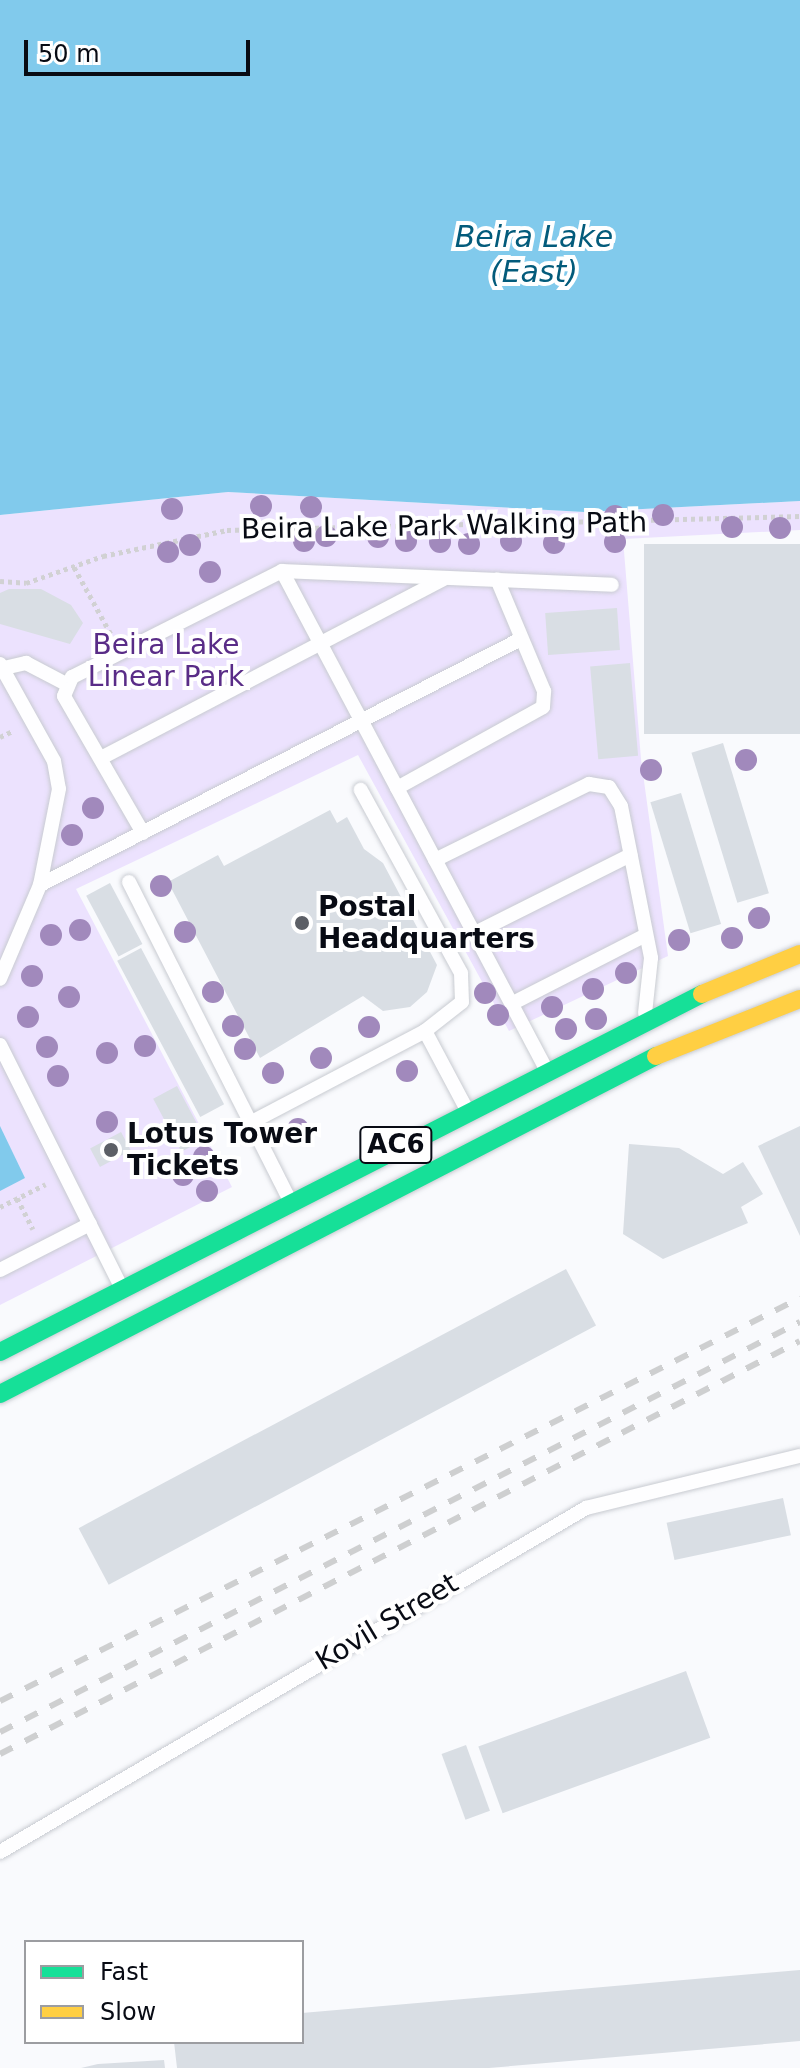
<!DOCTYPE html>
<html>
<head>
<meta charset="utf-8">
<style>
  body { margin:0 }
  #map { position:relative; width:800px; height:2068px; overflow:hidden; background:#f9fafd; font-family:"DejaVu Sans",sans-serif }
  div>[style] { position:absolute }
  .green>* { inset:0; background:#ece2fe }
  .water>* { inset:0; background:#81caec }
  .building>* { inset:0; background:#d9dee4; transform-origin:0 0 }
  .path>* { height:5px; margin-top:-2.5px; transform-origin:0; background:repeating-linear-gradient(90deg,#d1d1d3 0 4px,transparent 0 8px) }
  .roads { filter:drop-shadow(0 0 2px #c8cbd1) drop-shadow(0 0 2px #c8cbd1) }
  .lane>* { height:14px; margin:-7px; padding:0 7px; transform-origin:7px; border-radius:7px; background:#fefeff }
  .fast>* { height:18px; margin:-9px; padding:0 9px; transform-origin:9px; border-radius:9px; background:#16e098 }
  .slow>* { height:18px; margin:-9px; padding:0 9px; transform-origin:9px; border-radius:9px; background:#ffcf43 }
  .rail>* { height:6px; margin-top:-3px; transform-origin:0; background:repeating-linear-gradient(90deg,#cecfd0 0 14px,transparent 0 28px) }
  .trees>* { width:22px; height:22px; margin:-11px; border-radius:50%; background:#a189bc }
  .dots>* { width:22px; height:22px; translate:-50% -50%; box-sizing:border-box; border:4px solid #fff; border-radius:50% }
  span { translate:-50% -50%; white-space:nowrap; text-align:center; line-height:1.15; -webkit-text-stroke:8px #fff; paint-order:stroke }
  .shield-label span { padding:2px 6px; background:#fff; border:2px solid; border-radius:6px; -webkit-text-stroke-width:0 }
  .shield-label { font-size:26px; color:#080b14; font-weight:700 }
  .street-label { font-size:28px; color:#080b14 }
  .park-label { font-size:28px; color:#592c87 }
  .poi-label { font-size:28px; color:#080b14; font-weight:700 }
  .left { translate:0 -50%; text-align:left }
  .water-label { font-size:30px; color:#035b7b; font-style:italic }
  .legend { position:absolute; left:24px; top:1940px; width:280px; height:104px; box-sizing:border-box; background:#fff; border:2px solid #9c9da1; margin:0; padding:10px 14px; list-style:none; font-size:24px; color:#080b14 }
  .legend li { display:flex; align-items:center; gap:16px; height:40px }
  .legend b { width:40px; border:2px solid #9c9da1 }
  .scale { position:absolute; left:24px; top:40px; width:226px; height:36px; box-sizing:border-box; border:4px solid #080b14; border-top:0; padding-left:10px; font-size:24px; line-height:28px; white-space:nowrap; color:#080b14; -webkit-text-stroke:6px #fff; paint-order:stroke }
</style>
</head>
<body>
<div id="map">
  <div class="green">
    <div style="clip-path:polygon(228px 492px,584px 512px,800px 501px,800px 530px,623px 539px,641px 759px,668px 956px,509px 1031px,358px 755px,76px 889px,232px 1187px,0 1305px,0 515px)"></div>
  </div>
  <div class="water">
    <div style="clip-path:polygon(0 0,800px 0,800px 501px,584px 512px,228px 492px,0 515px)"></div>
    <div style="clip-path:polygon(0 1126px,25px 1178px,0 1191px)"></div>
  </div>
  <div class="building">
    <div style="left:800px;top:544px;width:190px;height:156px;rotate:90deg"></div>
    <div style="clip-path:polygon(9px 589px,41px 589px,71px 605px,83px 623px,70px 644px,0 624px,0 593px)"></div>
    <div style="left:617px;top:608px;width:42px;height:72px;rotate:86deg"></div>
    <div style="left:630px;top:663px;width:93px;height:40px;rotate:85deg"></div>
    <div style="left:723px;top:743px;width:157px;height:33px;rotate:73deg"></div>
    <div style="left:681px;top:793px;width:137px;height:32px;rotate:73deg"></div>
    <div style="clip-path:polygon(330px 810px,337px 823px,347px 817px,364px 849px,383px 863px,437px 965px,427px 992px,410px 1007px,383px 1011px,363px 996px,260px 1058px,168px 882px,218px 855px,224px 866px)"></div>
    <div style="left:110px;top:883px;width:69px;height:27px;rotate:62deg"></div>
    <div style="left:141px;top:948px;width:177px;height:27px;rotate:62deg"></div>
    <div style="left:177px;top:1086px;width:60px;height:27px;rotate:62deg"></div>
    <div style="clip-path:polygon(800px 1126px,800px 1236px,758px 1146px)"></div>
    <div style="left:121px;top:1132px;width:21px;height:35px;rotate:62deg"></div>
    <div style="clip-path:polygon(629px 1144px,679px 1148px,723px 1174px,743px 1162px,763px 1194px,741px 1207px,748px 1223px,663px 1259px,623px 1234px)"></div>
    <div style="left:566px;top:1269px;width:64px;height:552px;rotate:62deg"></div>
    <div style="left:783px;top:1498px;width:38px;height:119px;rotate:78deg"></div>
    <div style="left:686px;top:1671px;width:71px;height:221px;rotate:70deg"></div>
    <div style="left:466px;top:1745px;width:70px;height:26px;rotate:70deg"></div>
    <div style="clip-path:polygon(800px 1970px,800px 2041px,489px 2068px,177px 2068px,174px 2042px,302px 2042px,302px 2013px)"></div>
    <div style="clip-path:polygon(164px 2060px,165px 2068px,81px 2068px,98px 2064px)"></div>
  </div>
  <div class="path">
    <div style="left:74px;top:567px;width:79px;rotate:61.2deg"></div>
    <div style="left:0;top:581px;width:26px;rotate:4deg"></div>
    <div style="left:26px;top:583px;width:82px;rotate:-19.3deg"></div>
    <div style="left:103px;top:556px;width:127px;rotate:-11.8deg"></div>
    <div style="left:227px;top:530px;width:573px;rotate:-1.4deg"></div>
    <div style="left:0;top:737px;width:14px;rotate:-25deg"></div>
    <div style="left:17px;top:1198px;width:35px;rotate:63deg"></div>
    <div style="left:0;top:1207px;width:51px;rotate:-26.6deg"></div>
  </div>
  <div class="roads">
    <div class="lane">
      <div style="left:282px;top:571px;width:564px;rotate:62.07deg"></div>
      <div style="left:0;top:664px;width:111px;rotate:60.9deg"></div>
      <div style="left:54px;top:761px;width:28px;rotate:80deg"></div>
      <div style="left:59px;top:789px;width:98px;rotate:101.2deg"></div>
      <div style="left:40px;top:885px;width:102px;rotate:113.1deg"></div>
      <div style="left:4px;top:668px;width:23px;rotate:-13deg"></div>
      <div style="left:26px;top:663px;width:45px;rotate:27.7deg"></div>
      <div style="left:101px;top:758px;width:386px;rotate:-27.6deg"></div>
      <div style="left:397px;top:788px;width:167px;rotate:-29deg"></div>
      <div style="left:543px;top:707px;width:16px;rotate:-86deg"></div>
      <div style="left:544px;top:691px;width:121px;rotate:-112.8deg"></div>
      <div style="left:143px;top:833px;width:158px;rotate:-120deg"></div>
      <div style="left:64px;top:696px;width:21px;rotate:-67deg"></div>
      <div style="left:72px;top:677px;width:235px;rotate:-26.8deg"></div>
      <div style="left:282px;top:571px;width:330px;rotate:2.4deg"></div>
      <div style="left:435px;top:860px;width:172px;rotate:-26.3deg"></div>
      <div style="left:589px;top:784px;width:20px;rotate:9deg"></div>
      <div style="left:609px;top:787px;width:22px;rotate:58deg"></div>
      <div style="left:621px;top:806px;width:155px;rotate:78.8deg"></div>
      <div style="left:651px;top:958px;width:55px;rotate:96.2deg"></div>
      <div style="left:129px;top:882px;width:355px;rotate:63.2deg"></div>
      <div style="left:40px;top:885px;width:540px;rotate:-27.09deg"></div>
      <div style="left:475px;top:933px;width:174px;rotate:-26.6deg"></div>
      <div style="left:513px;top:1003px;width:149px;rotate:-27.1deg"></div>
      <div style="left:425px;top:1031px;width:87px;rotate:62deg"></div>
      <div style="left:0;top:1045px;width:271px;rotate:63.4deg"></div>
      <div style="left:250px;top:1123px;width:198px;rotate:-27.7deg"></div>
      <div style="left:425px;top:1031px;width:47px;rotate:-38.1deg"></div>
      <div style="left:462px;top:1002px;width:29px;rotate:-92deg"></div>
      <div style="left:461px;top:973px;width:209px;rotate:-118.7deg"></div>
      <div style="left:0;top:1270px;width:101px;rotate:-27.1deg"></div>
      <div style="left:0;top:1852px;width:680px;rotate:-30.41deg"></div>
      <div style="left:586px;top:1508px;width:220px;rotate:-13.7deg"></div>
    </div>
    <div class="fast">
      <div style="left:0;top:1352px;width:788px;rotate:-27.02deg"></div>
      <div style="left:0;top:1394px;width:738px;rotate:-27.26deg"></div>
    </div>
    <div class="slow">
      <div style="left:702px;top:994px;width:106px;rotate:-22.2deg"></div>
      <div style="left:656px;top:1056px;width:155px;rotate:-21.6deg"></div>
    </div>
  </div>
  <div class="rail">
    <div style="left:0;top:1701px;width:896px;rotate:-26.74deg"></div>
    <div style="left:0;top:1732px;width:899px;rotate:-27.14deg"></div>
    <div style="left:0;top:1754px;width:900px;rotate:-27.31deg"></div>
  </div>
  <div class="trees">
    <div style="left:261px;top:506px"></div>
    <div style="left:311px;top:507px"></div>
    <div style="left:172px;top:509px"></div>
    <div style="left:663px;top:515px"></div>
    <div style="left:615px;top:516px"></div>
    <div style="left:732px;top:527px"></div>
    <div style="left:780px;top:528px"></div>
    <div style="left:326px;top:536px"></div>
    <div style="left:378px;top:537px"></div>
    <div style="left:304px;top:541px"></div>
    <div style="left:406px;top:541px"></div>
    <div style="left:511px;top:541px"></div>
    <div style="left:440px;top:542px"></div>
    <div style="left:615px;top:542px"></div>
    <div style="left:554px;top:543px"></div>
    <div style="left:469px;top:544px"></div>
    <div style="left:190px;top:545px"></div>
    <div style="left:168px;top:552px"></div>
    <div style="left:210px;top:572px"></div>
    <div style="left:746px;top:760px"></div>
    <div style="left:651px;top:770px"></div>
    <div style="left:93px;top:808px"></div>
    <div style="left:72px;top:835px"></div>
    <div style="left:161px;top:886px"></div>
    <div style="left:759px;top:918px"></div>
    <div style="left:80px;top:930px"></div>
    <div style="left:185px;top:932px"></div>
    <div style="left:51px;top:935px"></div>
    <div style="left:732px;top:938px"></div>
    <div style="left:679px;top:940px"></div>
    <div style="left:626px;top:973px"></div>
    <div style="left:32px;top:976px"></div>
    <div style="left:593px;top:989px"></div>
    <div style="left:213px;top:992px"></div>
    <div style="left:485px;top:993px"></div>
    <div style="left:69px;top:997px"></div>
    <div style="left:552px;top:1007px"></div>
    <div style="left:498px;top:1015px"></div>
    <div style="left:28px;top:1017px"></div>
    <div style="left:596px;top:1019px"></div>
    <div style="left:233px;top:1026px"></div>
    <div style="left:369px;top:1027px"></div>
    <div style="left:566px;top:1029px"></div>
    <div style="left:145px;top:1046px"></div>
    <div style="left:47px;top:1047px"></div>
    <div style="left:245px;top:1049px"></div>
    <div style="left:107px;top:1053px"></div>
    <div style="left:321px;top:1058px"></div>
    <div style="left:407px;top:1071px"></div>
    <div style="left:273px;top:1073px"></div>
    <div style="left:58px;top:1076px"></div>
    <div style="left:107px;top:1122px"></div>
    <div style="left:298px;top:1129px"></div>
    <div style="left:204px;top:1157px"></div>
    <div style="left:183px;top:1175px"></div>
    <div style="left:207px;top:1191px"></div>
  </div>
  <div class="dots">
    <div style="left:302px;top:923px;background:#5c5f66"></div>
    <div style="left:111px;top:1150px;background:#5c5f66"></div>
  </div>
  <div class="shield-label">
    <span style="left:396px;top:1145px">AC6</span>
  </div>
  <div class="street-label">
    <span style="left:444px;top:526px;rotate:-1deg">Beira Lake Park Walking Path</span>
    <span style="left:387px;top:1622px;rotate:-31deg">Kovil Street</span>
  </div>
  <div class="park-label">
    <span style="left:166px;top:661px">Beira Lake<br>Linear Park</span>
  </div>
  <div class="poi-label">
    <span class="left" style="left:318px;top:923px">Postal<br>Headquarters</span>
    <span class="left" style="left:127px;top:1150px">Lotus Tower<br>Tickets</span>
  </div>
  <div class="water-label">
    <span style="left:534px;top:254px">Beira Lake<br>(East)</span>
  </div>
  <ul class="legend">
  <li><b style="height:10px;background:#16e098"></b>Fast</li>
  <li><b style="height:10px;background:#ffcf43"></b>Slow</li>
  </ul>
  <div class="scale">50 m</div>
</div>
</body>
</html>
